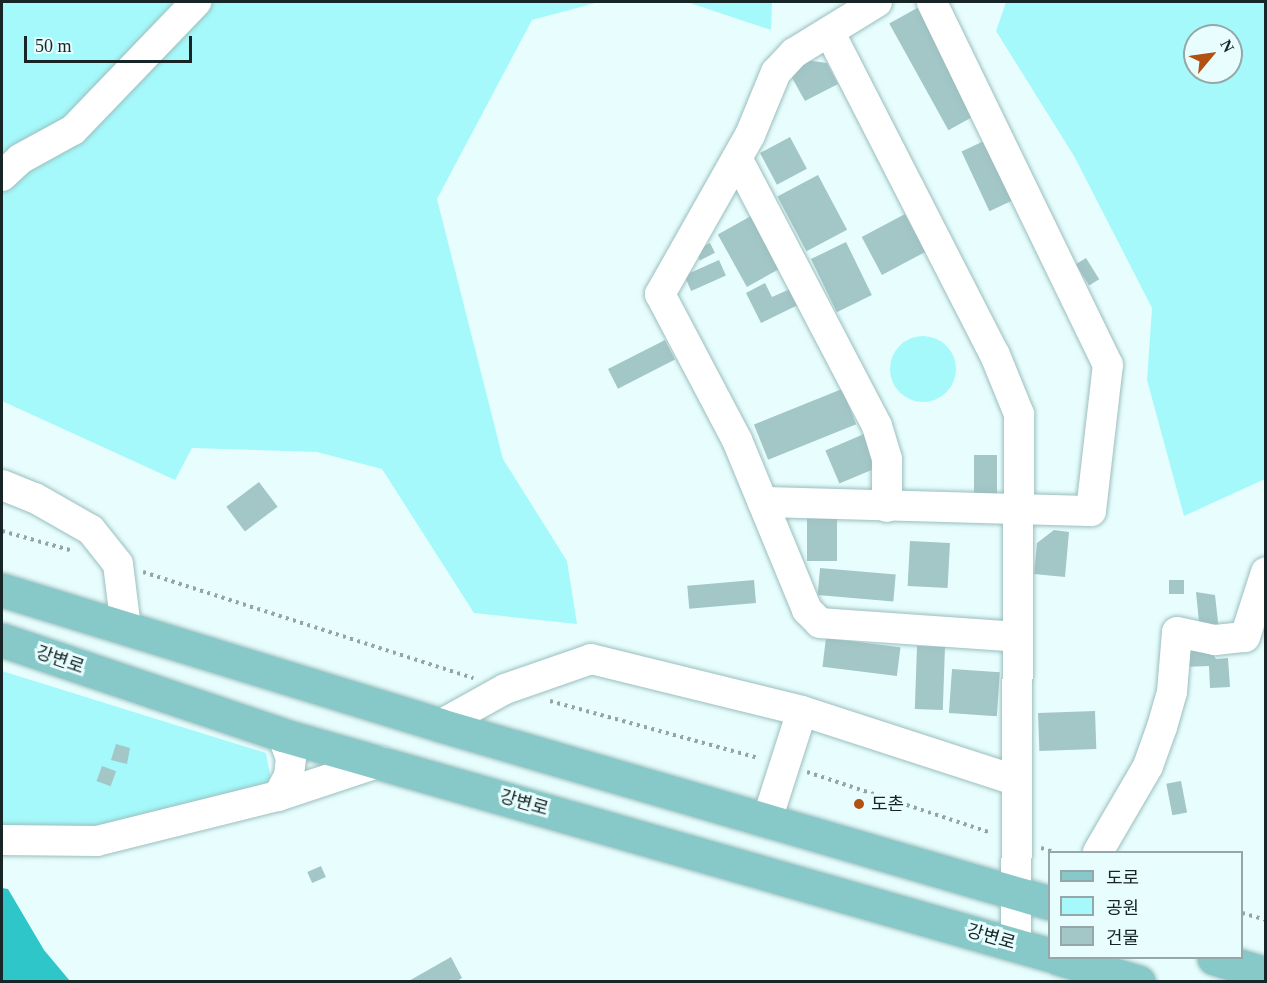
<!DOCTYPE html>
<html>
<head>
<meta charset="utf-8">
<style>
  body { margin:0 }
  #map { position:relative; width:1267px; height:983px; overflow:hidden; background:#e8fefe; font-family:"Times New Roman","Noto Sans KR",serif }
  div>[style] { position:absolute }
  .green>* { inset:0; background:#a5f9fb }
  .round { border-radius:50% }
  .water>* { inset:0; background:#2ec6c9 }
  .building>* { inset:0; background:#a3c6c6; transform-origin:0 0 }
  .path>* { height:4px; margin-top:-2px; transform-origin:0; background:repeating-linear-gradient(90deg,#93a5a5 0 3px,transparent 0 7.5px) }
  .roads { filter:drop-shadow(0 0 2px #9bbebe) drop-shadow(0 0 2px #9bbebe) }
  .minor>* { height:30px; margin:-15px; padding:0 15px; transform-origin:15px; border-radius:15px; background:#fff }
  .major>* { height:33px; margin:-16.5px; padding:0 16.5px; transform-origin:16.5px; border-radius:16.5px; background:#87c8c9 }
  .dots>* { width:16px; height:16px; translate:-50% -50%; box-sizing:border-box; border:3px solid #e8fefe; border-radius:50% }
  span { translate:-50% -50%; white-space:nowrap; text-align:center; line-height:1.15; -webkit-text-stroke:6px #e8fefe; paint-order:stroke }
  .street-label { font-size:18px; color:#182526 }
  .poi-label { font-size:18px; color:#182526 }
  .left { translate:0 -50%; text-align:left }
  .frame { position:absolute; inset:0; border:3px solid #182526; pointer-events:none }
  .legend { position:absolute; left:1048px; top:851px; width:195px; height:108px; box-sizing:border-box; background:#e8fefe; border:2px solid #95a7a8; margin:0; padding:8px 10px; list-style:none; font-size:18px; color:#182526 }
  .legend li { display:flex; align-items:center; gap:12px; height:30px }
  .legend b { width:30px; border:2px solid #95a7a8 }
  .north { position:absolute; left:1183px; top:24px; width:60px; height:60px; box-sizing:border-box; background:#e8fefe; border:2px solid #95a7a8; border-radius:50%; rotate:61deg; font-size:16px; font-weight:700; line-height:24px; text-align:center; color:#182526 }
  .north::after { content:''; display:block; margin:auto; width:21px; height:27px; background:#b25111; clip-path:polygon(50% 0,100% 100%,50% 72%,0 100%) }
  .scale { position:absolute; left:24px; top:36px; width:168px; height:27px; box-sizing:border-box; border:3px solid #182526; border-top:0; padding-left:8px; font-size:18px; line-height:21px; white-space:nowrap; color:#182526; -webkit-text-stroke:4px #e8fefe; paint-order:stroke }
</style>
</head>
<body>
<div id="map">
  <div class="green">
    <div style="clip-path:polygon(2px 2px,599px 2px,532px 20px,437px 199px,503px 459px,567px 561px,577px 624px,474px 613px,382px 469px,317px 452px,192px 448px,175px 480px,2px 401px)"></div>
    <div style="clip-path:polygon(687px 2px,772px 2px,771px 30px)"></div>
    <div style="clip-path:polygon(evenodd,1006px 2px,1265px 2px,1265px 479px,1184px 516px,1147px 380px,1152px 308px,1074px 156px,996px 31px,1006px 2px,1195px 36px,1231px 36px,1231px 72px,1195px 72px,1195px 36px)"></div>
    <div class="round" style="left:890px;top:336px;width:66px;height:66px"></div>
    <div style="clip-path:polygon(2px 671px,266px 753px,272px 786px,67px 832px,2px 832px)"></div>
  </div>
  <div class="water">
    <div style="clip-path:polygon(2px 888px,8px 889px,44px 950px,70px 981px,2px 981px)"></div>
  </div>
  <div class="building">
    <div style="left:919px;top:7px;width:122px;height:34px;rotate:61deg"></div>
    <div style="clip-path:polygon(805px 60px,827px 63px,838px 84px,805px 101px,791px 76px)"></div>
    <div style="left:790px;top:137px;width:36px;height:34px;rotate:62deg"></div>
    <div style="left:986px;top:140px;width:66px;height:27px;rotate:65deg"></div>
    <div style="left:818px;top:175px;width:62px;height:46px;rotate:62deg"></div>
    <div style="left:905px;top:214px;width:43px;height:49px;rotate:62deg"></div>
    <div style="left:751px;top:216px;width:60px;height:38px;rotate:61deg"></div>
    <div style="left:846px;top:242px;width:59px;height:39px;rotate:64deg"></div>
    <div style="left:710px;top:243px;width:11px;height:17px;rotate:63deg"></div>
    <div style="left:1086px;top:258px;width:25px;height:12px;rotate:58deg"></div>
    <div style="left:719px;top:260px;width:17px;height:38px;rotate:66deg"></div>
    <div style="clip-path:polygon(765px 283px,772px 297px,790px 289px,798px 305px,761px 323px,746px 293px)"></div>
    <div style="left:665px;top:340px;width:22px;height:64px;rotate:63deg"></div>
    <div style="left:842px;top:389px;width:38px;height:95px;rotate:68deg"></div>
    <div style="left:864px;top:434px;width:36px;height:42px;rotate:67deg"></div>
    <div style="left:974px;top:455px;width:23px;height:40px"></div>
    <div style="left:259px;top:482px;width:31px;height:41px;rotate:53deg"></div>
    <div style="left:807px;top:517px;width:30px;height:44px"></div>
    <div style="clip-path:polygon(1054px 530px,1069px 532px,1065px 577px,1034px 574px,1037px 543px)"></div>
    <div style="left:910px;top:541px;width:40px;height:45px;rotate:3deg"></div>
    <div style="left:820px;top:568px;width:76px;height:27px;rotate:5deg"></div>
    <div style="left:754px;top:580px;width:23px;height:67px;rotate:85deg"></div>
    <div style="left:1169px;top:580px;width:15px;height:14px"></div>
    <div style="clip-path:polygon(1196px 592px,1215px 595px,1219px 631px,1200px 632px)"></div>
    <div style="left:826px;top:638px;width:75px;height:29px;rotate:7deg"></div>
    <div style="clip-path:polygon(1206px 645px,1216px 659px,1228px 658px,1230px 687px,1210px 688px,1209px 666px,1182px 667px,1181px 646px)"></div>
    <div style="left:917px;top:646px;width:28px;height:63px;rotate:2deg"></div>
    <div style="left:952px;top:669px;width:48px;height:44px;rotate:4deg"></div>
    <div style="left:1095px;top:711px;width:38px;height:57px;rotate:88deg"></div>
    <div style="clip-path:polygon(116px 744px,130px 748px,127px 764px,111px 760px)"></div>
    <div style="left:102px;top:766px;width:15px;height:16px;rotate:20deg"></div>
    <div style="left:1181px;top:781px;width:32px;height:15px;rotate:79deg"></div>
    <div style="left:321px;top:866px;width:12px;height:15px;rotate:66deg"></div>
    <div style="clip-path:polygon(451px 957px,462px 978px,455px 982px,407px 982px)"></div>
  </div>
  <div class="path">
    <div style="left:2px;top:531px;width:74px;rotate:15.7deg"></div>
    <div style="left:143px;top:572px;width:347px;rotate:17.8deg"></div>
    <div style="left:550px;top:701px;width:217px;rotate:15.3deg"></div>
    <div style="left:807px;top:772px;width:194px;rotate:18.3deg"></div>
    <div style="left:1041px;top:848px;width:14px;rotate:17deg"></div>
    <div style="left:1242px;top:913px;width:25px;rotate:16deg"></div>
  </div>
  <div class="roads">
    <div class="minor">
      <div style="left:877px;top:2px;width:97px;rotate:148.4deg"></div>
      <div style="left:794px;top:53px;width:26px;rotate:133deg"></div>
      <div style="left:776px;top:72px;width:68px;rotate:112.4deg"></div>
      <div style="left:750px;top:135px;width:183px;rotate:119.5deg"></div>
      <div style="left:660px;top:294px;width:165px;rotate:62.2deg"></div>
      <div style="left:737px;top:440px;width:184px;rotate:67.6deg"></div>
      <div style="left:807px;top:610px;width:18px;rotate:45deg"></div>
      <div style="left:820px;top:623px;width:198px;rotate:4deg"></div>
      <div style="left:830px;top:33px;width:362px;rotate:62.9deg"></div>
      <div style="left:995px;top:355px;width:64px;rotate:67.9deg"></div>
      <div style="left:1019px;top:414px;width:531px;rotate:90.32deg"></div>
      <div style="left:737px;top:158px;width:302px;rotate:62.4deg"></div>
      <div style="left:877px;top:426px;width:34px;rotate:73deg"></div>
      <div style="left:887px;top:459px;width:48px;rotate:90deg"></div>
      <div style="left:2px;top:176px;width:25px;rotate:-43deg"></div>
      <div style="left:20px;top:159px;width:60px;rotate:-28.7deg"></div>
      <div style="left:73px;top:130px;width:178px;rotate:-46.1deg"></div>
      <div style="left:2px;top:485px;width:35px;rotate:22deg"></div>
      <div style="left:35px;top:498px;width:64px;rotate:29.7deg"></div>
      <div style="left:91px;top:530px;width:43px;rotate:51.5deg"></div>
      <div style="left:118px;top:564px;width:64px;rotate:82.9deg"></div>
      <div style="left:763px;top:502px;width:328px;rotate:1.6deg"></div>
      <div style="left:1091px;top:511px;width:147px;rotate:-83.4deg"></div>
      <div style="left:1108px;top:365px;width:403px;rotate:-115.9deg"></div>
      <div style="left:440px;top:725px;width:74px;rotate:-29deg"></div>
      <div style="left:505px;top:689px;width:91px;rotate:-19.2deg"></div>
      <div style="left:591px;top:659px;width:217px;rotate:13.8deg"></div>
      <div style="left:802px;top:711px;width:226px;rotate:18deg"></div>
      <div style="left:278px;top:796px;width:23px;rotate:-61deg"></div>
      <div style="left:289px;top:776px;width:18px;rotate:-84deg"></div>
      <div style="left:291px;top:758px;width:25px;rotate:-111deg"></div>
      <div style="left:767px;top:820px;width:114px;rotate:-72.2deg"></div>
      <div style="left:2px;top:840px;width:95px;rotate:0.6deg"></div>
      <div style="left:97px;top:841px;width:187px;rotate:-14deg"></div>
      <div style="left:278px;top:796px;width:108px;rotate:-18.4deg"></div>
      <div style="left:1098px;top:852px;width:99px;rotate:-59.8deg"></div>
      <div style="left:1148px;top:766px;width:41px;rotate:-70.3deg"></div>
      <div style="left:1162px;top:727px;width:36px;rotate:-74deg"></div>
      <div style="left:1172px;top:692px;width:60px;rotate:-85.2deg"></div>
      <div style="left:1177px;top:632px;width:39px;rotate:12deg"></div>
      <div style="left:1215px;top:640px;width:30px;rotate:-6deg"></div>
      <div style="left:1245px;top:637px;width:68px;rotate:-72.1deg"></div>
    </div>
    <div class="major">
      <div style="left:2px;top:590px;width:458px;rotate:17.1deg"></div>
      <div style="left:440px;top:725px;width:635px;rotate:16.27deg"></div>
      <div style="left:2px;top:640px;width:296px;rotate:18.7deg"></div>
      <div style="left:282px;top:735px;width:799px;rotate:15.98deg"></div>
      <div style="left:1058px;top:958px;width:84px;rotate:16.7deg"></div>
      <div style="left:1214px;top:958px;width:54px;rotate:17.1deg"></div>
    </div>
  </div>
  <div class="dots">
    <div style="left:859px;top:804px;background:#b25111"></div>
  </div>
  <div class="street-label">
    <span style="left:60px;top:660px;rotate:19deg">강변로</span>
    <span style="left:524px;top:803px;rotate:16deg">강변로</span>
    <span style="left:991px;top:937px;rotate:16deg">강변로</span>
  </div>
  <div class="poi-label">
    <span class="left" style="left:871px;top:804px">도촌</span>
  </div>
  <div class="frame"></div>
  <ul class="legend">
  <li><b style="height:8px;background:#87c8c9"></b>도로</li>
  <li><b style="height:16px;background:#a5f9fb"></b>공원</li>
  <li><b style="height:16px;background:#a3c6c6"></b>건물</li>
  </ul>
  <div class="north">N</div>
  <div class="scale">50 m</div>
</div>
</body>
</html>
